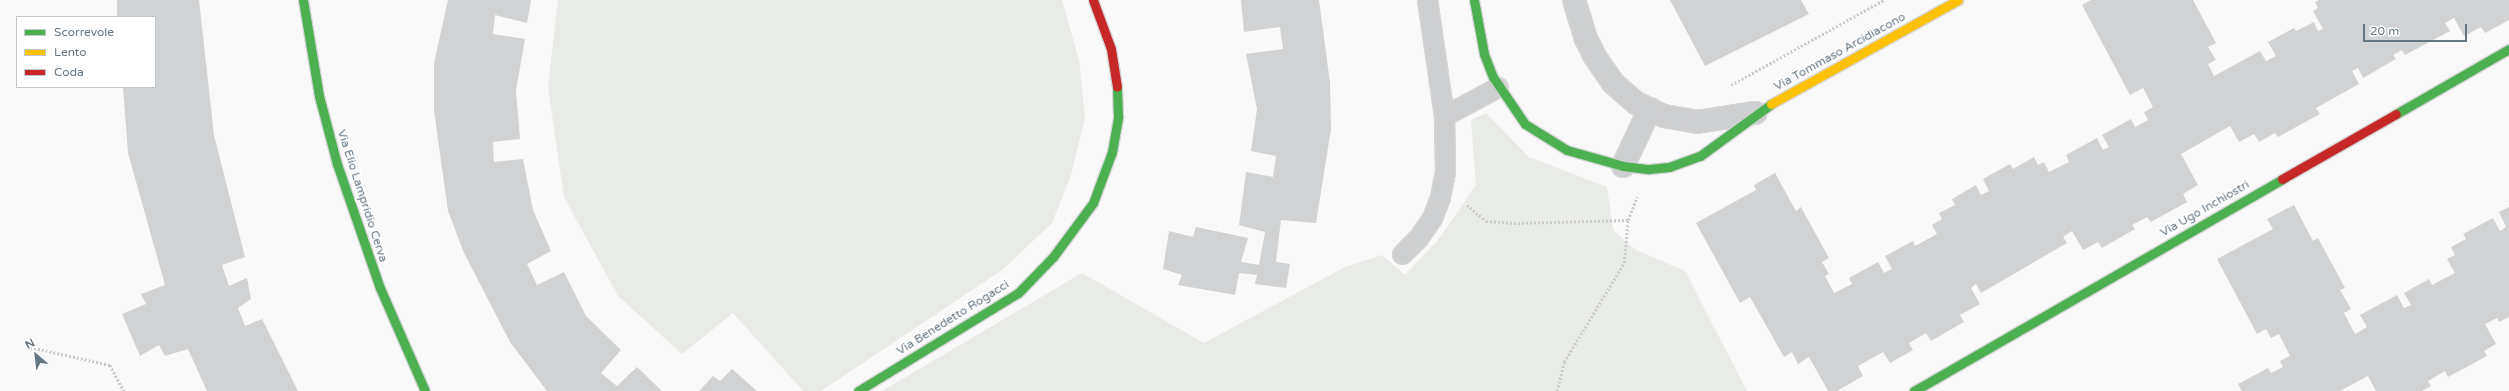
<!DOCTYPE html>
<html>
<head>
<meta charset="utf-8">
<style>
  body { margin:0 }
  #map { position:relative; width:2509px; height:391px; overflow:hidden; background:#f9f9f9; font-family:"Varela Round",sans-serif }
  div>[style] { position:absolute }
  .green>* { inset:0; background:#e8ebe6 }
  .building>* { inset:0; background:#d0d2d3 }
  .path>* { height:2.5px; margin-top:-1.25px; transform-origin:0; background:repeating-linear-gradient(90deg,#cbcccd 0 2px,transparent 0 4px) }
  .roads { filter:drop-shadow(1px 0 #d5d6d7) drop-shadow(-1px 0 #d5d6d7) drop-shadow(0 1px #d5d6d7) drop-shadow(0 -1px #d5d6d7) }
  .lane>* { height:19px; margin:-9.5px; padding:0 9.5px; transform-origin:9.5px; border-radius:9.5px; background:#cecfd0 }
  .street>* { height:22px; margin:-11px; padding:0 11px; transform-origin:11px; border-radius:11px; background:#cecfd0 }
  .fast>* { height:9px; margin:-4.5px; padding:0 4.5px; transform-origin:4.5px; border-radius:4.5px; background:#4caf50 }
  .slow>* { height:9px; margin:-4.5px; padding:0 4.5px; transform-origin:4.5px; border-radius:4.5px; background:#ffc107 }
  .jam>* { height:9px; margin:-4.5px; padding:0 4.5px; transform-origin:4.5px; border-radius:4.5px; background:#c62828 }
  span { translate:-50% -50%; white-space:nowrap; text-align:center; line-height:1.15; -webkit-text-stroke:4px #fff; paint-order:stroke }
  .street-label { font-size:12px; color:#657683 }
  .legend { position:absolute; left:16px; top:16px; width:140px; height:72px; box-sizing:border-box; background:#fff; border:1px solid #c1c8cd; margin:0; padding:5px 7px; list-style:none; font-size:12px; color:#657683 }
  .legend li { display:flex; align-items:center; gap:8px; height:20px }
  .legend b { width:20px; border:1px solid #c1c8cd }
  .north { position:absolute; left:16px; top:335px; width:40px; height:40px; -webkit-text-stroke:3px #fff; paint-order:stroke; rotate:332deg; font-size:11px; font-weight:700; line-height:16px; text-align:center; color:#657683 }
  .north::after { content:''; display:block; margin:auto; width:14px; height:18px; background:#657683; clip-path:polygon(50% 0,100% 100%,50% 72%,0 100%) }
  .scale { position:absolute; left:2363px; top:24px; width:104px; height:18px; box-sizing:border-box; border:2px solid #657683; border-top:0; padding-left:5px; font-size:12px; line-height:14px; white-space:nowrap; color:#657683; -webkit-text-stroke:3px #fff; paint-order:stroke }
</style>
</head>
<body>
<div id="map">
  <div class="green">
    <div style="clip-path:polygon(558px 0,1062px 0,1079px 60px,1085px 117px,1071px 175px,1052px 223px,1002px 270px,821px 391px,803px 391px,733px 313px,682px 354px,618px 296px,564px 197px,548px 87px)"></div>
    <div style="clip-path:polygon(1486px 113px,1529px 157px,1607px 187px,1613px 230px,1634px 249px,1685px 271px,1747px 391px,882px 391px,1082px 273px,1204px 343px,1345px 267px,1382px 255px,1405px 275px,1438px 240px,1476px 185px,1471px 120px)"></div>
  </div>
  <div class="building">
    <div style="clip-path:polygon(117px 0,199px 0,214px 135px,245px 257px,222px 265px,229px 286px,247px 278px,251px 299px,238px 308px,245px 326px,262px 319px,298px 391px,207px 391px,188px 349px,165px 356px,159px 345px,140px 356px,122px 314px,146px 304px,141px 294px,165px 285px,128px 153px,123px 87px,155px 87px,155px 17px,117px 17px)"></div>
    <div style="clip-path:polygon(448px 0,531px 0,527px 23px,495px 15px,493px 34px,525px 39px,516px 90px,520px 139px,493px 142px,494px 162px,523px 159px,533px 210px,551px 251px,527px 264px,537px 285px,564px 272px,586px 316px,621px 350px,601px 373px,617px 386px,637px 367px,662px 391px,547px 391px,510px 342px,464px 253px,448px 211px,434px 111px,434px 63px)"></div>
    <div style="clip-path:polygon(1241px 0,1319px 0,1330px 83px,1331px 129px,1316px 223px,1281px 220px,1276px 262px,1290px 264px,1286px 288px,1255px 284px,1257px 275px,1239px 273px,1235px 295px,1178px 285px,1182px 275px,1163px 269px,1169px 231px,1193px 237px,1196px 227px,1248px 238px,1241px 262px,1259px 265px,1265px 232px,1239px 225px,1246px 172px,1273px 177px,1276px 156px,1251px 151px,1257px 109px,1246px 54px,1283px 49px,1280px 27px,1244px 32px)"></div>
    <div style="clip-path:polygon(1670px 0,1801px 0,1809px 14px,1705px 66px)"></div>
    <div style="clip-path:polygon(2091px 0,2193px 0,2216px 43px,2208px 47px,2216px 60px,2208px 64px,2214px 76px,2260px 51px,2266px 61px,2276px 56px,2268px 42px,2294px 28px,2296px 31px,2314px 22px,2318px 31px,2323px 29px,2313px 11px,2318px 8px,2315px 2px,2319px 0,2509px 0,2509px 20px,2485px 33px,2481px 27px,2464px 36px,2454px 18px,2445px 23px,2450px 31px,2405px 55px,2402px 50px,2393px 55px,2396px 59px,2363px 78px,2358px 68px,2352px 71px,2359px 84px,2316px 108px,2320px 114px,2278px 137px,2275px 133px,2259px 142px,2254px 134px,2239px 142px,2230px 126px,2181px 154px,2198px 185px,2183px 194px,2187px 202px,2151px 222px,2147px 217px,2132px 225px,2135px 229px,2102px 248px,2098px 242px,2083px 250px,2072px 231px,2063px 237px,2067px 243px,1981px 293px,1976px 284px,1971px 288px,1980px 304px,1960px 315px,1964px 322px,1931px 341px,1926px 333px,1909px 343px,1913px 350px,1890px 363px,1883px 352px,1858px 366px,1863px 376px,1837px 391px,1828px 391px,1809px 357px,1798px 364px,1792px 352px,1784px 357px,1750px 297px,1740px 303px,1696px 223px,1756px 190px,1754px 185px,1775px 173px,1796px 211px,1801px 207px,1829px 258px,1822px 262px,1829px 274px,1825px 276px,1834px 293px,1852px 284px,1849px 278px,1878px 262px,1884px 273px,1892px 269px,1885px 256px,1913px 241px,1915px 246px,1937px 234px,1932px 225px,1942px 219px,1939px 213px,1955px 205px,1952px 199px,1976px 185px,1981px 195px,1989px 191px,1983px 179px,2010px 164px,2013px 169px,2034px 157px,2038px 165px,2044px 162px,2049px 172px,2069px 162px,2066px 155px,2097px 138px,2103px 150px,2109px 147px,2102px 135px,2131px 119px,2135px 127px,2148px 120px,2144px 112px,2153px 107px,2143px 88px,2130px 95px,2082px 5px)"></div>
    <div style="clip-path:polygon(2294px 205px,2313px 241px,2318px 238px,2345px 288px,2340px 290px,2351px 309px,2344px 313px,2355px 334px,2367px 327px,2360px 315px,2397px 295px,2404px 308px,2411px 305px,2404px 293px,2429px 279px,2432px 285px,2455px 273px,2447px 259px,2455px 255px,2451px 247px,2466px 239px,2463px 234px,2493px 218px,2500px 231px,2506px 227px,2499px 212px,2509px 207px,2509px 317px,2499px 322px,2497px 318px,2485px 324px,2496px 344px,2484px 351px,2487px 356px,2448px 377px,2445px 371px,2428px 381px,2431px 386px,2422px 391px,2376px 391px,2368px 376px,2340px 391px,2242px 391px,2238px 384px,2268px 368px,2271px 373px,2283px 367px,2280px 361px,2290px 356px,2279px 334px,2271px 338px,2266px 329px,2257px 334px,2217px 259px,2273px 229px,2267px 219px)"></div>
    <div style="clip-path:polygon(732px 369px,757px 391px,699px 391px,713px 376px,720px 381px)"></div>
  </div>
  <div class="path">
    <div style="left:1731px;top:85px;width:175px;rotate:-29.1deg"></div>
    <div style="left:1467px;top:205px;width:25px;rotate:40deg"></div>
    <div style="left:1486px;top:221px;width:32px;rotate:4deg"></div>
    <div style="left:1518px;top:223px;width:110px;rotate:-1.6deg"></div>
    <div style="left:30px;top:347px;width:82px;rotate:12.7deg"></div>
    <div style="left:110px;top:365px;width:30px;rotate:62deg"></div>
    <div style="left:1557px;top:391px;width:30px;rotate:-76deg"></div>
    <div style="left:1564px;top:362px;width:116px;rotate:-58.8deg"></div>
    <div style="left:1624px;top:263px;width:43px;rotate:-84.7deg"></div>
    <div style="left:1628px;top:220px;width:25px;rotate:-69deg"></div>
  </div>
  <div class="roads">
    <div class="lane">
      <div style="left:1444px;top:116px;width:61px;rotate:-28.2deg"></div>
      <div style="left:1402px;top:254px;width:23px;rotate:-45deg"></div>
      <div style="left:1418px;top:238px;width:24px;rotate:-55deg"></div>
      <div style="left:1432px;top:218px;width:22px;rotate:-69deg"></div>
      <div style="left:1440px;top:197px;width:25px;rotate:-79deg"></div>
      <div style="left:1445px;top:172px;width:56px;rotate:-91deg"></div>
      <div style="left:1444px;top:116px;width:117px;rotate:-98.3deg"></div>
    </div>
    <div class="street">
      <div style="left:1574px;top:0;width:41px;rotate:72.9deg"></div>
      <div style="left:1586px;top:39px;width:20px;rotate:63deg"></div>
      <div style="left:1595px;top:57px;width:32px;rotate:55deg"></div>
      <div style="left:1613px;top:83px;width:30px;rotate:41deg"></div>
      <div style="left:1636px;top:103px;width:31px;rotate:25deg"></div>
      <div style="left:1664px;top:116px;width:34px;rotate:10deg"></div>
      <div style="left:1697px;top:122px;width:59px;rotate:-8.8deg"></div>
      <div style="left:1623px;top:166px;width:63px;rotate:-64.7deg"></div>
    </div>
    <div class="fast">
      <div style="left:303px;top:0;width:97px;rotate:80.5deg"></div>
      <div style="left:319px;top:96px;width:70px;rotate:75.2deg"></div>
      <div style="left:337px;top:164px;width:131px;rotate:70.9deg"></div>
      <div style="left:380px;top:288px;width:112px;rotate:66.4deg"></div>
      <div style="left:1474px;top:0;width:55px;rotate:79.5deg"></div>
      <div style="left:1484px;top:54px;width:25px;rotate:69deg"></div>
      <div style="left:1493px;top:77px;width:57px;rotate:55.8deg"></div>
      <div style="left:1525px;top:124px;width:49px;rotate:31.8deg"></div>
      <div style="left:1567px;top:150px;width:58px;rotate:15.9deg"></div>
      <div style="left:1623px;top:166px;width:26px;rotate:7deg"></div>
      <div style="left:1649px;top:169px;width:20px;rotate:-6deg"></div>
      <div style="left:1669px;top:167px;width:33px;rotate:-20deg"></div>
      <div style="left:1700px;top:156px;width:88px;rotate:-36.2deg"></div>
      <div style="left:2396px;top:114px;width:130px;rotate:-29.9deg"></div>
      <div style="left:858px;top:391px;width:188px;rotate:-31.5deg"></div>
      <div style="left:1018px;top:293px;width:50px;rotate:-45.8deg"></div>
      <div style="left:1053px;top:257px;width:67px;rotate:-53.5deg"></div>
      <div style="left:1093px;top:203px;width:54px;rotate:-69.6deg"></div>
      <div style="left:1112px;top:152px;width:36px;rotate:-80deg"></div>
      <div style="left:1118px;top:117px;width:30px;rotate:-92deg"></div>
      <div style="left:1914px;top:391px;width:425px;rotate:-29.9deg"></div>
    </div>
    <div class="slow">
      <div style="left:1771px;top:104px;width:214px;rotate:-29.1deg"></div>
    </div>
    <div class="jam">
      <div style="left:1093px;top:0;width:52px;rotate:69.8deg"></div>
      <div style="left:1111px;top:49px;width:38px;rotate:81deg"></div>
      <div style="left:2282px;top:179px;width:131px;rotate:-29.7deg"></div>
    </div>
  </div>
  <div class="street-label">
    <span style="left:1840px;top:52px;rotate:-29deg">Via Tommaso Arcidiacono</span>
    <span style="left:362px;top:196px;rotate:72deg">Via Elio Lampridio Cerva</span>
    <span style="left:2205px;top:209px;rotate:-30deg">Via Ugo Inchiostri</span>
    <span style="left:953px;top:318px;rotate:-32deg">Via Benedetto Rogacci</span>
  </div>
  <ul class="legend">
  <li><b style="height:5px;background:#4caf50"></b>Scorrevole</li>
  <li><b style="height:5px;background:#ffc107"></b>Lento</li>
  <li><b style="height:5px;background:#c62828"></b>Coda</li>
  </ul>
  <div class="north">N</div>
  <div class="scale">20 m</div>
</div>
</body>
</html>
